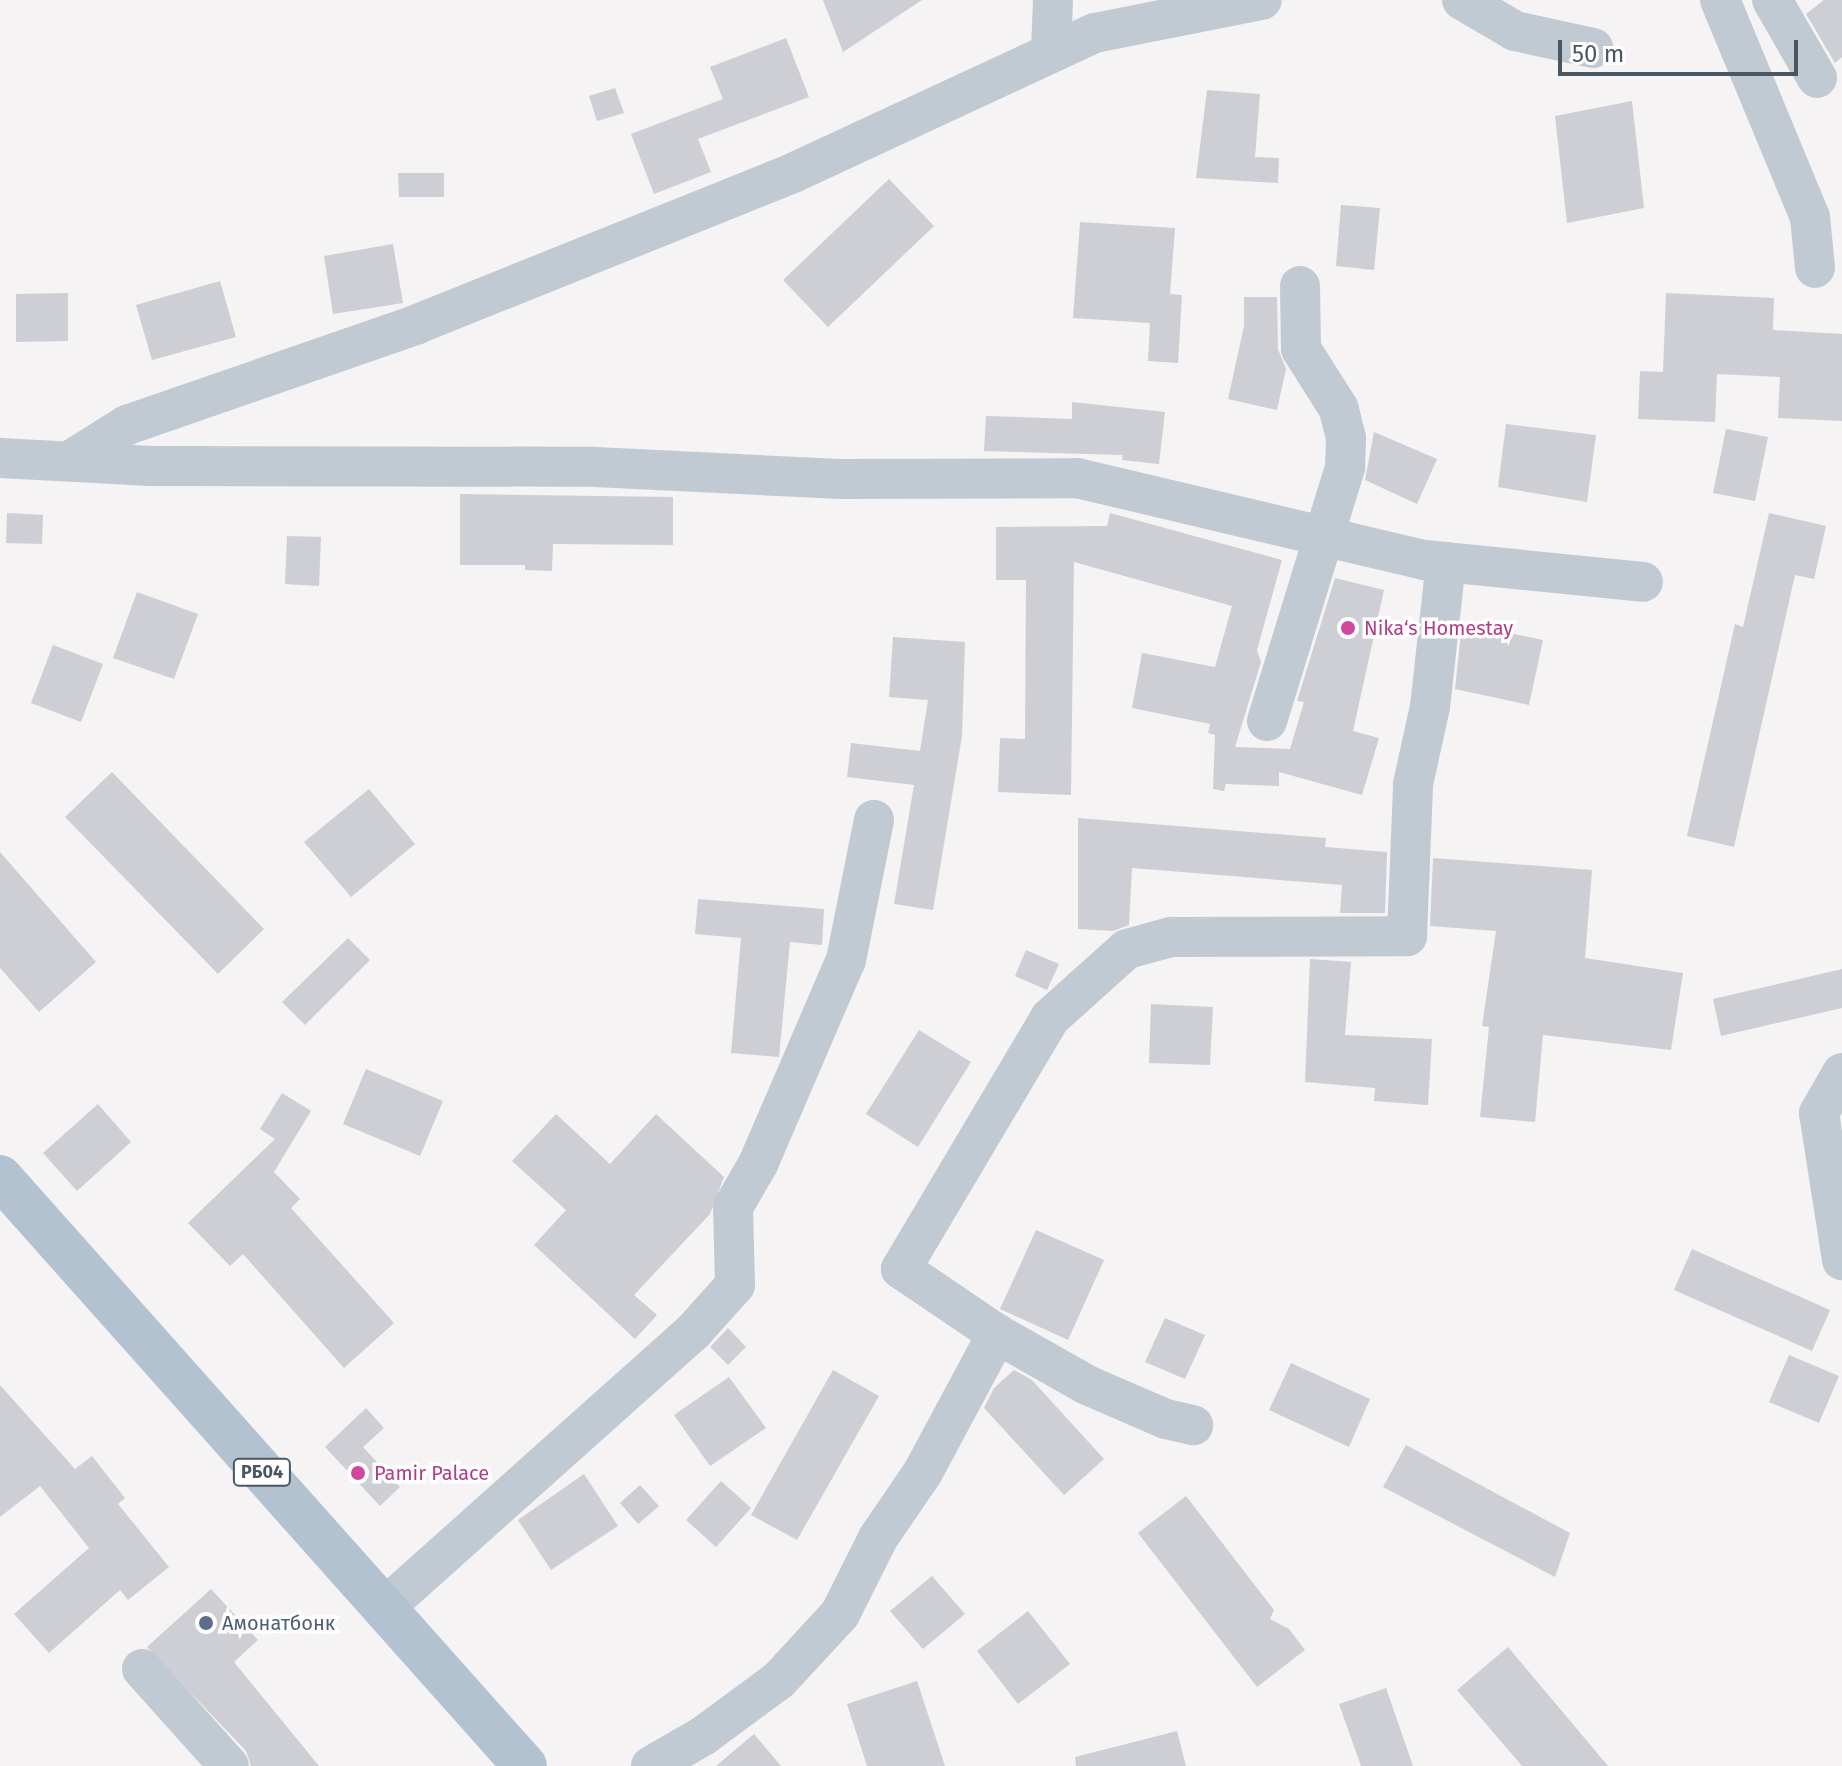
<!DOCTYPE html>
<html>
<head>
<meta charset="utf-8">
<style>
  body { margin:0 }
  #map { position:relative; width:1842px; height:1766px; overflow:hidden; background:#f5f3f3; font-family:"Fira Sans",sans-serif }
  div>[style] { position:absolute }
  .building>* { inset:0; background:#cdcfd5 }
  .minor>* { height:40px; margin:-20px; padding:0 20px; transform-origin:20px; border-radius:20px; background:#c1cad2 }
  .major>* { height:44px; margin:-22px; padding:0 22px; transform-origin:22px; border-radius:22px; background:#b3c2d1 }
  .dots>* { width:22px; height:22px; translate:-50% -50%; box-sizing:border-box; border:4px solid #fff; border-radius:50% }
  span { translate:-50% -50%; white-space:nowrap; text-align:center; line-height:1.15; -webkit-text-stroke:7px #fff; paint-order:stroke }
  .shield-label span { padding:2px 6px; background:#fff; border:2px solid; border-radius:6px; -webkit-text-stroke-width:0 }
  .shield-label { font-size:18px; color:#4a5661; font-weight:700 }
  .hotel-label { font-size:20px; color:#b23c85 }
  .left { translate:0 -50%; text-align:left }
  .service-label { font-size:20px; color:#4e5e75 }
  .scale { position:absolute; left:1558px; top:40px; width:240px; height:36px; box-sizing:border-box; border:4px solid #4a5661; border-top:0; padding-left:10px; font-size:24px; line-height:28px; white-space:nowrap; color:#4a5661; -webkit-text-stroke:6px #fff; paint-order:stroke }
</style>
</head>
<body>
<div id="map">
  <div class="building">
    <div style="clip-path:polygon(823px 0,922px 0,843px 52px)"></div>
    <div style="clip-path:polygon(1824px 0,1842px 0,1842px 57px,1835px 63px,1806px 14px)"></div>
    <div style="clip-path:polygon(786px 38px,809px 97px,698px 139px,711px 172px,654px 194px,631px 134px,723px 99px,710px 67px)"></div>
    <div style="clip-path:polygon(615px 88px,624px 113px,597px 121px,589px 96px)"></div>
    <div style="clip-path:polygon(1207px 90px,1260px 94px,1255px 157px,1279px 158px,1278px 183px,1196px 178px)"></div>
    <div style="clip-path:polygon(1632px 101px,1644px 208px,1567px 223px,1555px 116px)"></div>
    <div style="clip-path:polygon(398px 173px,444px 173px,444px 197px,399px 197px)"></div>
    <div style="clip-path:polygon(889px 179px,934px 226px,828px 327px,783px 280px)"></div>
    <div style="clip-path:polygon(1341px 205px,1380px 208px,1374px 270px,1336px 266px)"></div>
    <div style="clip-path:polygon(1080px 222px,1175px 228px,1170px 294px,1182px 295px,1178px 363px,1148px 361px,1150px 323px,1073px 318px)"></div>
    <div style="clip-path:polygon(393px 244px,403px 303px,333px 314px,324px 256px)"></div>
    <div style="clip-path:polygon(220px 281px,236px 337px,152px 360px,136px 305px)"></div>
    <div style="clip-path:polygon(68px 293px,68px 341px,16px 342px,16px 294px)"></div>
    <div style="clip-path:polygon(1666px 293px,1774px 298px,1773px 330px,1842px 334px,1842px 421px,1778px 418px,1780px 377px,1717px 374px,1715px 422px,1638px 419px,1640px 371px,1663px 372px)"></div>
    <div style="clip-path:polygon(1244px 297px,1277px 297px,1278px 349px,1286px 369px,1277px 410px,1228px 399px,1244px 326px)"></div>
    <div style="clip-path:polygon(1072px 402px,1165px 412px,1159px 464px,1122px 460px,1123px 455px,984px 451px,986px 416px,1072px 419px)"></div>
    <div style="clip-path:polygon(1506px 424px,1596px 435px,1587px 502px,1498px 487px)"></div>
    <div style="clip-path:polygon(1726px 429px,1768px 437px,1755px 501px,1713px 493px)"></div>
    <div style="clip-path:polygon(1374px 432px,1437px 459px,1417px 504px,1365px 480px)"></div>
    <div style="clip-path:polygon(460px 494px,673px 497px,673px 545px,553px 544px,552px 571px,525px 570px,525px 565px,460px 565px)"></div>
    <div style="clip-path:polygon(7px 513px,43px 515px,42px 544px,6px 543px)"></div>
    <div style="clip-path:polygon(1110px 513px,1282px 560px,1257px 650px,1261px 662px,1235px 747px,1290px 749px,1304px 702px,1297px 701px,1335px 578px,1384px 590px,1353px 731px,1379px 738px,1362px 795px,1279px 772px,1279px 786px,1226px 784px,1224px 791px,1213px 789px,1215px 735px,1208px 733px,1210px 724px,1132px 708px,1142px 653px,1215px 667px,1232px 606px,1074px 562px,1071px 795px,998px 792px,1000px 738px,1025px 739px,1026px 580px,996px 580px,996px 527px,1107px 526px)"></div>
    <div style="clip-path:polygon(1769px 513px,1826px 526px,1814px 579px,1795px 575px,1734px 847px,1687px 836px,1735px 624px,1743px 627px)"></div>
    <div style="clip-path:polygon(287px 536px,321px 537px,319px 586px,285px 584px)"></div>
    <div style="clip-path:polygon(137px 592px,198px 614px,174px 679px,113px 658px)"></div>
    <div style="clip-path:polygon(1462px 623px,1543px 640px,1529px 705px,1455px 689px)"></div>
    <div style="clip-path:polygon(893px 637px,965px 642px,962px 736px,933px 910px,894px 904px,914px 785px,847px 777px,851px 743px,920px 751px,928px 700px,889px 697px)"></div>
    <div style="clip-path:polygon(53px 645px,103px 664px,81px 722px,31px 703px)"></div>
    <div style="clip-path:polygon(112px 772px,264px 929px,218px 974px,65px 817px)"></div>
    <div style="clip-path:polygon(369px 789px,415px 844px,351px 897px,304px 842px)"></div>
    <div style="clip-path:polygon(1078px 818px,1326px 838px,1325px 847px,1387px 852px,1385px 913px,1340px 913px,1342px 885px,1132px 868px,1129px 925px,1113px 931px,1078px 929px)"></div>
    <div style="clip-path:polygon(0 852px,96px 962px,39px 1012px,0 968px)"></div>
    <div style="clip-path:polygon(1433px 858px,1592px 870px,1585px 958px,1683px 973px,1671px 1050px,1543px 1035px,1535px 1122px,1480px 1117px,1489px 1027px,1482px 1026px,1496px 931px,1430px 926px)"></div>
    <div style="clip-path:polygon(698px 899px,824px 909px,822px 945px,790px 942px,779px 1057px,731px 1053px,741px 938px,695px 934px)"></div>
    <div style="clip-path:polygon(348px 938px,370px 960px,305px 1025px,282px 1002px)"></div>
    <div style="clip-path:polygon(1026px 950px,1059px 964px,1047px 990px,1015px 976px)"></div>
    <div style="clip-path:polygon(1310px 959px,1351px 962px,1345px 1035px,1432px 1039px,1428px 1105px,1374px 1101px,1375px 1088px,1305px 1082px)"></div>
    <div style="clip-path:polygon(1842px 969px,1842px 1008px,1721px 1036px,1713px 999px)"></div>
    <div style="clip-path:polygon(1151px 1004px,1213px 1007px,1210px 1065px,1149px 1063px)"></div>
    <div style="clip-path:polygon(919px 1030px,971px 1062px,918px 1147px,866px 1114px)"></div>
    <div style="clip-path:polygon(366px 1069px,443px 1101px,420px 1156px,343px 1124px)"></div>
    <div style="clip-path:polygon(282px 1093px,311px 1111px,274px 1172px,300px 1199px,291px 1208px,394px 1323px,344px 1368px,243px 1254px,230px 1266px,188px 1223px,275px 1139px,260px 1129px)"></div>
    <div style="clip-path:polygon(98px 1104px,131px 1142px,77px 1191px,43px 1153px)"></div>
    <div style="clip-path:polygon(556px 1114px,610px 1164px,656px 1114px,724px 1177px,710px 1214px,634px 1295px,657px 1315px,635px 1339px,534px 1245px,566px 1210px,512px 1161px)"></div>
    <div style="clip-path:polygon(1036px 1230px,1104px 1260px,1068px 1340px,1000px 1309px)"></div>
    <div style="clip-path:polygon(1692px 1249px,1830px 1310px,1812px 1351px,1674px 1290px)"></div>
    <div style="clip-path:polygon(1165px 1318px,1205px 1335px,1185px 1379px,1145px 1362px)"></div>
    <div style="clip-path:polygon(728px 1328px,746px 1347px,728px 1365px,710px 1347px)"></div>
    <div style="clip-path:polygon(1789px 1355px,1839px 1376px,1819px 1423px,1769px 1402px)"></div>
    <div style="clip-path:polygon(1291px 1363px,1370px 1399px,1349px 1447px,1269px 1410px)"></div>
    <div style="clip-path:polygon(833px 1370px,879px 1396px,797px 1540px,751px 1515px)"></div>
    <div style="clip-path:polygon(1014px 1370px,1032px 1380px,1104px 1459px,1064px 1495px,984px 1408px,994px 1388px)"></div>
    <div style="clip-path:polygon(729px 1377px,766px 1428px,710px 1466px,674px 1415px)"></div>
    <div style="clip-path:polygon(0 1385px,75px 1469px,92px 1456px,125px 1498px,118px 1504px,169px 1567px,128px 1600px,120px 1590px,49px 1653px,14px 1614px,89px 1548px,40px 1486px,0 1517px)"></div>
    <div style="clip-path:polygon(366px 1408px,384px 1428px,363px 1447px,400px 1487px,380px 1506px,325px 1447px)"></div>
    <div style="clip-path:polygon(1406px 1445px,1570px 1533px,1555px 1577px,1383px 1487px)"></div>
    <div style="clip-path:polygon(584px 1474px,618px 1526px,551px 1570px,518px 1520px)"></div>
    <div style="clip-path:polygon(721px 1481px,751px 1508px,716px 1547px,686px 1520px)"></div>
    <div style="clip-path:polygon(640px 1485px,659px 1506px,638px 1524px,620px 1503px)"></div>
    <div style="clip-path:polygon(1186px 1496px,1274px 1610px,1270px 1619px,1289px 1629px,1305px 1650px,1257px 1687px,1138px 1533px)"></div>
    <div style="clip-path:polygon(932px 1576px,965px 1614px,923px 1649px,890px 1611px)"></div>
    <div style="clip-path:polygon(211px 1589px,258px 1640px,234px 1662px,319px 1766px,251px 1766px,246px 1751px,147px 1647px)"></div>
    <div style="clip-path:polygon(1028px 1611px,1070px 1664px,1018px 1704px,977px 1651px)"></div>
    <div style="clip-path:polygon(1508px 1647px,1608px 1766px,1522px 1766px,1457px 1690px)"></div>
    <div style="clip-path:polygon(917px 1681px,945px 1766px,867px 1766px,847px 1704px)"></div>
    <div style="clip-path:polygon(1386px 1688px,1413px 1766px,1361px 1766px,1339px 1704px)"></div>
    <div style="clip-path:polygon(1177px 1731px,1186px 1766px,1076px 1766px,1075px 1757px)"></div>
    <div style="clip-path:polygon(754px 1734px,781px 1766px,716px 1766px)"></div>
  </div>
  <div class="minor">
    <div style="left:1462px;top:0;width:61px;rotate:30.3deg"></div>
    <div style="left:1515px;top:31px;width:80px;rotate:12.3deg"></div>
    <div style="left:1720px;top:0;width:235px;rotate:67.5deg"></div>
    <div style="left:1810px;top:217px;width:51px;rotate:84.4deg"></div>
    <div style="left:1772px;top:0;width:90px;rotate:60deg"></div>
    <div style="left:1051px;top:52px;width:52px;rotate:-87.8deg"></div>
    <div style="left:0;top:458px;width:151px;rotate:3deg"></div>
    <div style="left:151px;top:466px;width:444px;rotate:0.1deg"></div>
    <div style="left:595px;top:467px;width:245px;rotate:2.8deg"></div>
    <div style="left:840px;top:479px;width:237px;rotate:-0.2deg"></div>
    <div style="left:1077px;top:478px;width:357px;rotate:13.3deg"></div>
    <div style="left:1424px;top:560px;width:220px;rotate:5.7deg"></div>
    <div style="left:71px;top:460px;width:66px;rotate:-32deg"></div>
    <div style="left:127px;top:425px;width:305px;rotate:-19.1deg"></div>
    <div style="left:415px;top:325px;width:410px;rotate:-21.9deg"></div>
    <div style="left:795px;top:172px;width:331px;rotate:-24.9deg"></div>
    <div style="left:1095px;top:33px;width:170px;rotate:-11.2deg"></div>
    <div style="left:1267px;top:721px;width:266px;rotate:-72.9deg"></div>
    <div style="left:1345px;top:467px;width:29px;rotate:-88deg"></div>
    <div style="left:1346px;top:438px;width:30px;rotate:-104deg"></div>
    <div style="left:1339px;top:409px;width:71px;rotate:-122.3deg"></div>
    <div style="left:1301px;top:349px;width:63px;rotate:-90.9deg"></div>
    <div style="left:1842px;top:1073px;width:46px;rotate:119.9deg"></div>
    <div style="left:1819px;top:1113px;width:149px;rotate:81.1deg"></div>
    <div style="left:997px;top:1334px;width:116px;rotate:-145.9deg"></div>
    <div style="left:901px;top:1269px;width:292px;rotate:-59.3deg"></div>
    <div style="left:1050px;top:1018px;width:103px;rotate:-41.9deg"></div>
    <div style="left:1127px;top:949px;width:46px;rotate:-15.3deg"></div>
    <div style="left:1171px;top:937px;width:236px;rotate:-0.2deg"></div>
    <div style="left:1407px;top:936px;width:152px;rotate:-87.7deg"></div>
    <div style="left:1413px;top:784px;width:79px;rotate:-77.6deg"></div>
    <div style="left:1430px;top:707px;width:146px;rotate:-83.7deg"></div>
    <div style="left:384px;top:1608px;width:414px;rotate:-41.8deg"></div>
    <div style="left:693px;top:1332px;width:63px;rotate:-48.2deg"></div>
    <div style="left:735px;top:1285px;width:78px;rotate:-91.5deg"></div>
    <div style="left:733px;top:1207px;width:50px;rotate:-59.8deg"></div>
    <div style="left:758px;top:1164px;width:222px;rotate:-66.7deg"></div>
    <div style="left:846px;top:960px;width:143px;rotate:-78.7deg"></div>
    <div style="left:142px;top:1669px;width:130px;rotate:48.1deg"></div>
    <div style="left:651px;top:1766px;width:60px;rotate:-30deg"></div>
    <div style="left:703px;top:1736px;width:94px;rotate:-36.4deg"></div>
    <div style="left:779px;top:1680px;width:90px;rotate:-47.3deg"></div>
    <div style="left:840px;top:1614px;width:85px;rotate:-63.4deg"></div>
    <div style="left:878px;top:1538px;width:80px;rotate:-55.7deg"></div>
    <div style="left:923px;top:1472px;width:157px;rotate:-61.8deg"></div>
    <div style="left:997px;top:1334px;width:103px;rotate:29.5deg"></div>
    <div style="left:1087px;top:1385px;width:86px;rotate:23.3deg"></div>
    <div style="left:1166px;top:1419px;width:28px;rotate:13deg"></div>
  </div>
  <div class="major">
    <div style="left:0;top:1177px;width:789px;rotate:48.29deg"></div>
  </div>
  <div class="dots">
    <div style="left:1348px;top:628px;background:#d1479c"></div>
    <div style="left:358px;top:1473px;background:#d1479c"></div>
    <div style="left:206px;top:1623px;background:#5c6f8a"></div>
  </div>
  <div class="shield-label">
    <span style="left:262px;top:1472px">РБ04</span>
  </div>
  <div class="hotel-label">
    <span class="left" style="left:1364px;top:628px">Nika‘s Homestay</span>
    <span class="left" style="left:374px;top:1473px">Pamir Palace</span>
  </div>
  <div class="service-label">
    <span class="left" style="left:222px;top:1623px">Амонатбонк</span>
  </div>
  <div class="scale">50 m</div>
</div>
</body>
</html>
